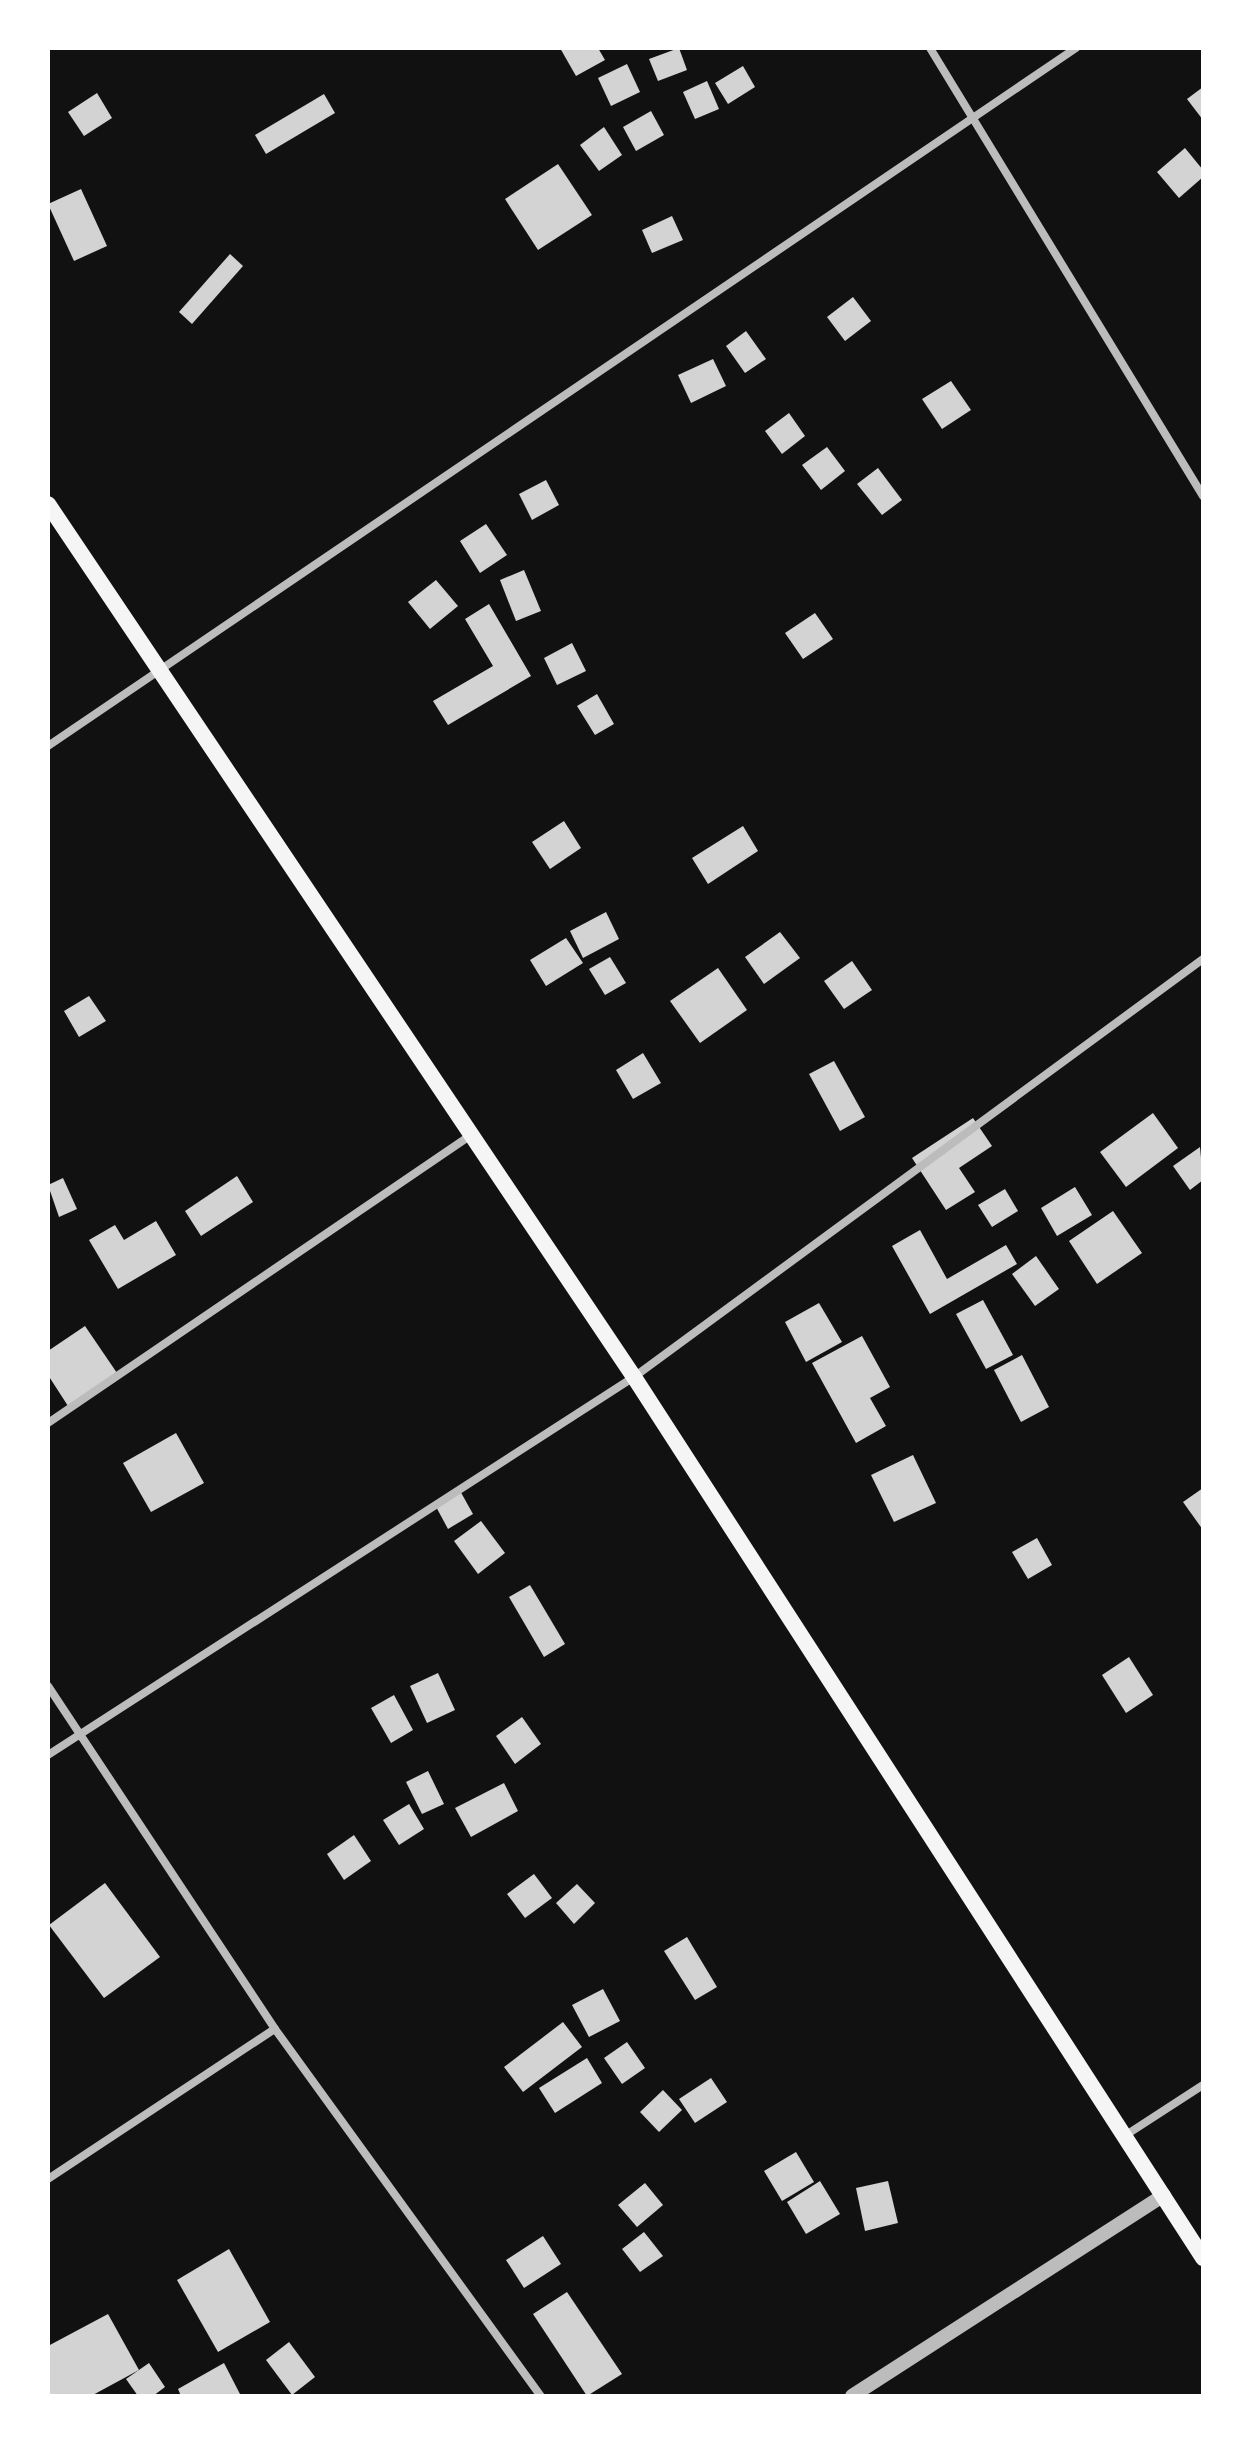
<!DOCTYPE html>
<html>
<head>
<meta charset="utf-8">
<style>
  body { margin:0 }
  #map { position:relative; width:1251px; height:2444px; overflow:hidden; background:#111; font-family:Arial,sans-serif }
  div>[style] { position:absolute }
  .building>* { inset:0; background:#d3d3d3 }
  .minor>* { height:8px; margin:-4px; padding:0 4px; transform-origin:4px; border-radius:4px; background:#bcbcbc }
  .tertiary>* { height:14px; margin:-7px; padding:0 7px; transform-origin:7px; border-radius:7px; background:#bcbcbc }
  .secondary>* { height:16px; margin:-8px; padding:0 8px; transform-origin:8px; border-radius:8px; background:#f5f5f5 }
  span { translate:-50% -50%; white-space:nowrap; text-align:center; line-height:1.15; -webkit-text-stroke:6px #fff; paint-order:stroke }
  .frame { position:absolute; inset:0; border:50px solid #fff; pointer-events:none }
</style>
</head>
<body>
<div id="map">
  <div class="building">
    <div style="clip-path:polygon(560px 48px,598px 48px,605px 60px,576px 76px)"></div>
    <div style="clip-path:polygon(679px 48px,687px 70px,658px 81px,649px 59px)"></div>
    <div style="clip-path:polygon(627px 64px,640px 92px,611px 106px,598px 78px)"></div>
    <div style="clip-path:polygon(743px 66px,755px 87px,728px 104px,715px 83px)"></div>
    <div style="clip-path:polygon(707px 81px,719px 109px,695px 119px,683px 92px)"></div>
    <div style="clip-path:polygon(1203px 87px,1203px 120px,1187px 99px)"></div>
    <div style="clip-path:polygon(97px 93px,112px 118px,84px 136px,68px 112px)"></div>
    <div style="clip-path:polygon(324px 94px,335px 113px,266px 154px,255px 135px)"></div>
    <div style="clip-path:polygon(651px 111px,664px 135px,636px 151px,623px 127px)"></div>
    <div style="clip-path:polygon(604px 127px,622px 155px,599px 171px,580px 145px)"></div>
    <div style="clip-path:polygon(1185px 148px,1203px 170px,1203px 177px,1179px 198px,1157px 172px)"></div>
    <div style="clip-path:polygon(558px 164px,592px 215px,538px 250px,505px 199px)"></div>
    <div style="clip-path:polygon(81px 189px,107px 246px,74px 261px,48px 204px)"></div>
    <div style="clip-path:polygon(672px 216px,683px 240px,652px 253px,642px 230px)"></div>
    <div style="clip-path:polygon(230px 254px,243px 266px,192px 324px,179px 312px)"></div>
    <div style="clip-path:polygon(853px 297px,871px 321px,845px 341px,827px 317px)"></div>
    <div style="clip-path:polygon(746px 331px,766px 359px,745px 373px,726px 346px)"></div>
    <div style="clip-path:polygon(713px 359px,726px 386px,691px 403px,678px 375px)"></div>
    <div style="clip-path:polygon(951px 381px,971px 410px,942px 429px,922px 399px)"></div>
    <div style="clip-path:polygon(789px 413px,805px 436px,782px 454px,765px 431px)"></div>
    <div style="clip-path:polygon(827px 447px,845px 471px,821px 490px,802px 465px)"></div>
    <div style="clip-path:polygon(878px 468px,902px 500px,882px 515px,857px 484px)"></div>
    <div style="clip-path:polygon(546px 480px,559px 505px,532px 520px,519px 494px)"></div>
    <div style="clip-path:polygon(486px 524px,507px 555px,480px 573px,460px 541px)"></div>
    <div style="clip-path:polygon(524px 570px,541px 611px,516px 621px,500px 580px)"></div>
    <div style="clip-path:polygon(436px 580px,458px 606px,430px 629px,408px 602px)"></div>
    <div style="clip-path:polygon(489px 604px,531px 676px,448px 725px,433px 701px,493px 666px,465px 619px)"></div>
    <div style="clip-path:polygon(815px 613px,833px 639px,803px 659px,785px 633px)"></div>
    <div style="clip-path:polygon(572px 643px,586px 671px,557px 685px,544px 658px)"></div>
    <div style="clip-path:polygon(597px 694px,614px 724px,595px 735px,577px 706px)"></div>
    <div style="clip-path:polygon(564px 821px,581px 848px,550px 869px,532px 842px)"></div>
    <div style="clip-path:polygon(743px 826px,758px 851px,708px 884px,692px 858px)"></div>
    <div style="clip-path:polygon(606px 912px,619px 939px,583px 958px,570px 931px)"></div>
    <div style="clip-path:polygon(780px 932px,800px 958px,764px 984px,745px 957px)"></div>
    <div style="clip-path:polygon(566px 938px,583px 963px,546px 986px,530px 960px)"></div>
    <div style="clip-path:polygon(610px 957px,626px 983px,605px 995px,589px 969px)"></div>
    <div style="clip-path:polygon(852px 961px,872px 990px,844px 1009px,824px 981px)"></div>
    <div style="clip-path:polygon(718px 968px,747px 1010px,700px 1043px,670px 1001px)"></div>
    <div style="clip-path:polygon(89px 996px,106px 1021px,79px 1037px,64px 1011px)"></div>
    <div style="clip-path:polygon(643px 1053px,661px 1083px,633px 1099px,616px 1070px)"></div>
    <div style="clip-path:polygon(834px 1061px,865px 1117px,840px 1131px,809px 1074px)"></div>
    <div style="clip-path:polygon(1153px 1113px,1178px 1148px,1126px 1187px,1100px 1152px)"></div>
    <div style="clip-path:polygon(973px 1118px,992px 1146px,959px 1168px,975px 1192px,946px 1210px,912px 1158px)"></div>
    <div style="clip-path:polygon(1200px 1147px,1203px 1180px,1190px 1190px,1173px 1166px)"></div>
    <div style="clip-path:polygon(237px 1176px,253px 1202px,201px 1236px,185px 1211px)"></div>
    <div style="clip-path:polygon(63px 1178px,77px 1209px,59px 1217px,48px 1185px)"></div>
    <div style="clip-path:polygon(1075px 1187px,1092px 1215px,1057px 1236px,1041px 1208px)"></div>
    <div style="clip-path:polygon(1005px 1189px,1018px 1211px,992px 1227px,978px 1205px)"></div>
    <div style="clip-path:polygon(1113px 1211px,1142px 1253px,1097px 1284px,1069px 1241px)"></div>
    <div style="clip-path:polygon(156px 1221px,176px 1255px,118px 1289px,89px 1240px,115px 1225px,124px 1240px)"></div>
    <div style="clip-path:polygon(920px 1230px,947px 1279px,1006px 1245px,1017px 1264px,930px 1314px,892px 1246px)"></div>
    <div style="clip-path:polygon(1036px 1256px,1059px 1289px,1035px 1306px,1012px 1274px)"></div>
    <div style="clip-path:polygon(983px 1300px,1013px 1355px,986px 1369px,956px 1314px)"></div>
    <div style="clip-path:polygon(819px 1303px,842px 1342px,806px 1362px,785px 1322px)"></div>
    <div style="clip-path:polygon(85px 1326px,117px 1373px,68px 1406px,48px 1375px,48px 1351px)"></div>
    <div style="clip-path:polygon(862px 1336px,890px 1387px,870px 1398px,886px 1426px,856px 1443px,812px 1363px)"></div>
    <div style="clip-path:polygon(1022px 1355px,1049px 1407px,1021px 1422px,994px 1370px)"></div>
    <div style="clip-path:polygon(176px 1433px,204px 1483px,151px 1512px,123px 1463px)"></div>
    <div style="clip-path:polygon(913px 1455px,936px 1503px,894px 1522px,871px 1475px)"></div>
    <div style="clip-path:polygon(1203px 1488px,1203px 1530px,1183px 1502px)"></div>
    <div style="clip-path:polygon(459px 1489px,473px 1514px,448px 1529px,434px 1503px)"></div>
    <div style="clip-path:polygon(481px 1521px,505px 1553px,478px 1574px,454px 1541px)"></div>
    <div style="clip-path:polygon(1037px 1538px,1052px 1565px,1028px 1579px,1012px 1552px)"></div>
    <div style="clip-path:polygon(530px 1585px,565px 1644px,544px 1657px,509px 1597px)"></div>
    <div style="clip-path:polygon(1129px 1657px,1153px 1695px,1126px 1713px,1102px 1675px)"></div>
    <div style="clip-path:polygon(438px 1673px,455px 1710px,427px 1723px,410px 1686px)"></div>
    <div style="clip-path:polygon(394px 1695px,413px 1730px,391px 1743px,371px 1708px)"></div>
    <div style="clip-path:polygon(522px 1717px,541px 1744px,515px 1764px,496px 1736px)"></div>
    <div style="clip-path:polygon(428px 1771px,444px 1804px,422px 1814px,406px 1782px)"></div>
    <div style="clip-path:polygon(504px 1783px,518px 1811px,471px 1837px,455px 1808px)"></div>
    <div style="clip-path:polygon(409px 1804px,424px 1829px,399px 1845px,383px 1820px)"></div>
    <div style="clip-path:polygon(354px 1835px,371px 1861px,344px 1880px,327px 1854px)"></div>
    <div style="clip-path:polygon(534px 1874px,552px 1898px,525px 1918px,507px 1894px)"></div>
    <div style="clip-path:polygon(105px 1883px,160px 1957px,104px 1998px,49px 1925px)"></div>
    <div style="clip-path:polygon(577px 1884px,595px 1903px,574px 1924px,556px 1903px)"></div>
    <div style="clip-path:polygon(687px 1937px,717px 1987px,695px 2000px,664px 1951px)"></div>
    <div style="clip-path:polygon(603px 1989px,620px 2021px,589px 2037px,572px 2005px)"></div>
    <div style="clip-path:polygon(563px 2022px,582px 2047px,523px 2092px,504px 2067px)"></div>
    <div style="clip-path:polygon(627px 2042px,645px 2068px,622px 2084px,604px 2058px)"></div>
    <div style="clip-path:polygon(587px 2058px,602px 2083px,555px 2113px,539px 2088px)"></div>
    <div style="clip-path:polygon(711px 2078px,727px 2102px,695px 2123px,679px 2099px)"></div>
    <div style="clip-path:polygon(663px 2090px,682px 2110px,659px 2132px,640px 2112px)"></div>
    <div style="clip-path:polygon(796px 2152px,814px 2182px,782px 2201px,764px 2171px)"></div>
    <div style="clip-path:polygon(820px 2181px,840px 2214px,806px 2234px,787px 2202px)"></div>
    <div style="clip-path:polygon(888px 2181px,898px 2223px,865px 2231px,856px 2188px)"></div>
    <div style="clip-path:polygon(645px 2183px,663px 2205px,637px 2227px,618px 2205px)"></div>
    <div style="clip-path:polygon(644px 2232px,663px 2256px,640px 2272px,622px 2249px)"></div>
    <div style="clip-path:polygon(543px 2236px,561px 2264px,524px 2288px,506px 2260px)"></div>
    <div style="clip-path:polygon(229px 2249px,270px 2322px,218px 2352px,177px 2280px)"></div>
    <div style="clip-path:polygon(567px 2292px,622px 2374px,587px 2396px,533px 2314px)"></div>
    <div style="clip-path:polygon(108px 2314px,139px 2370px,91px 2396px,48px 2396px,48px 2346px)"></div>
    <div style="clip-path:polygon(289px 2342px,315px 2377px,292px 2395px,266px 2360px)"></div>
    <div style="clip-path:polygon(149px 2363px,165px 2387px,153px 2396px,138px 2396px,126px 2379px)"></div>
    <div style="clip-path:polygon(224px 2363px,241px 2396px,181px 2396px,178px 2389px)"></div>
  </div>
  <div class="minor">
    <div style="left:930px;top:48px;width:525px;rotate:58.64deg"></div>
    <div style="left:48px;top:746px;width:1243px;rotate:-34.18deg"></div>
    <div style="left:48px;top:1423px;width:512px;rotate:-34.25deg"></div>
    <div style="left:48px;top:1686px;width:411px;rotate:56.5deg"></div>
    <div style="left:275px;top:2029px;width:453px;rotate:54.1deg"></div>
    <div style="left:48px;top:1755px;width:697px;rotate:-32.82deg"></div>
    <div style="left:634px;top:1377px;width:706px;rotate:-36.3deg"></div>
    <div style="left:1126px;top:2135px;width:92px;rotate:-33deg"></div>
    <div style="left:48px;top:2179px;width:272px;rotate:-33.5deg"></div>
  </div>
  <div class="tertiary">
    <div style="left:852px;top:2396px;width:371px;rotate:-32.8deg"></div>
  </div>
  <div class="secondary">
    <div style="left:48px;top:504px;width:1051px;rotate:56.13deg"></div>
    <div style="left:634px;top:1377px;width:1049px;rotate:57.14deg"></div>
  </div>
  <div class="frame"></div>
</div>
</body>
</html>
